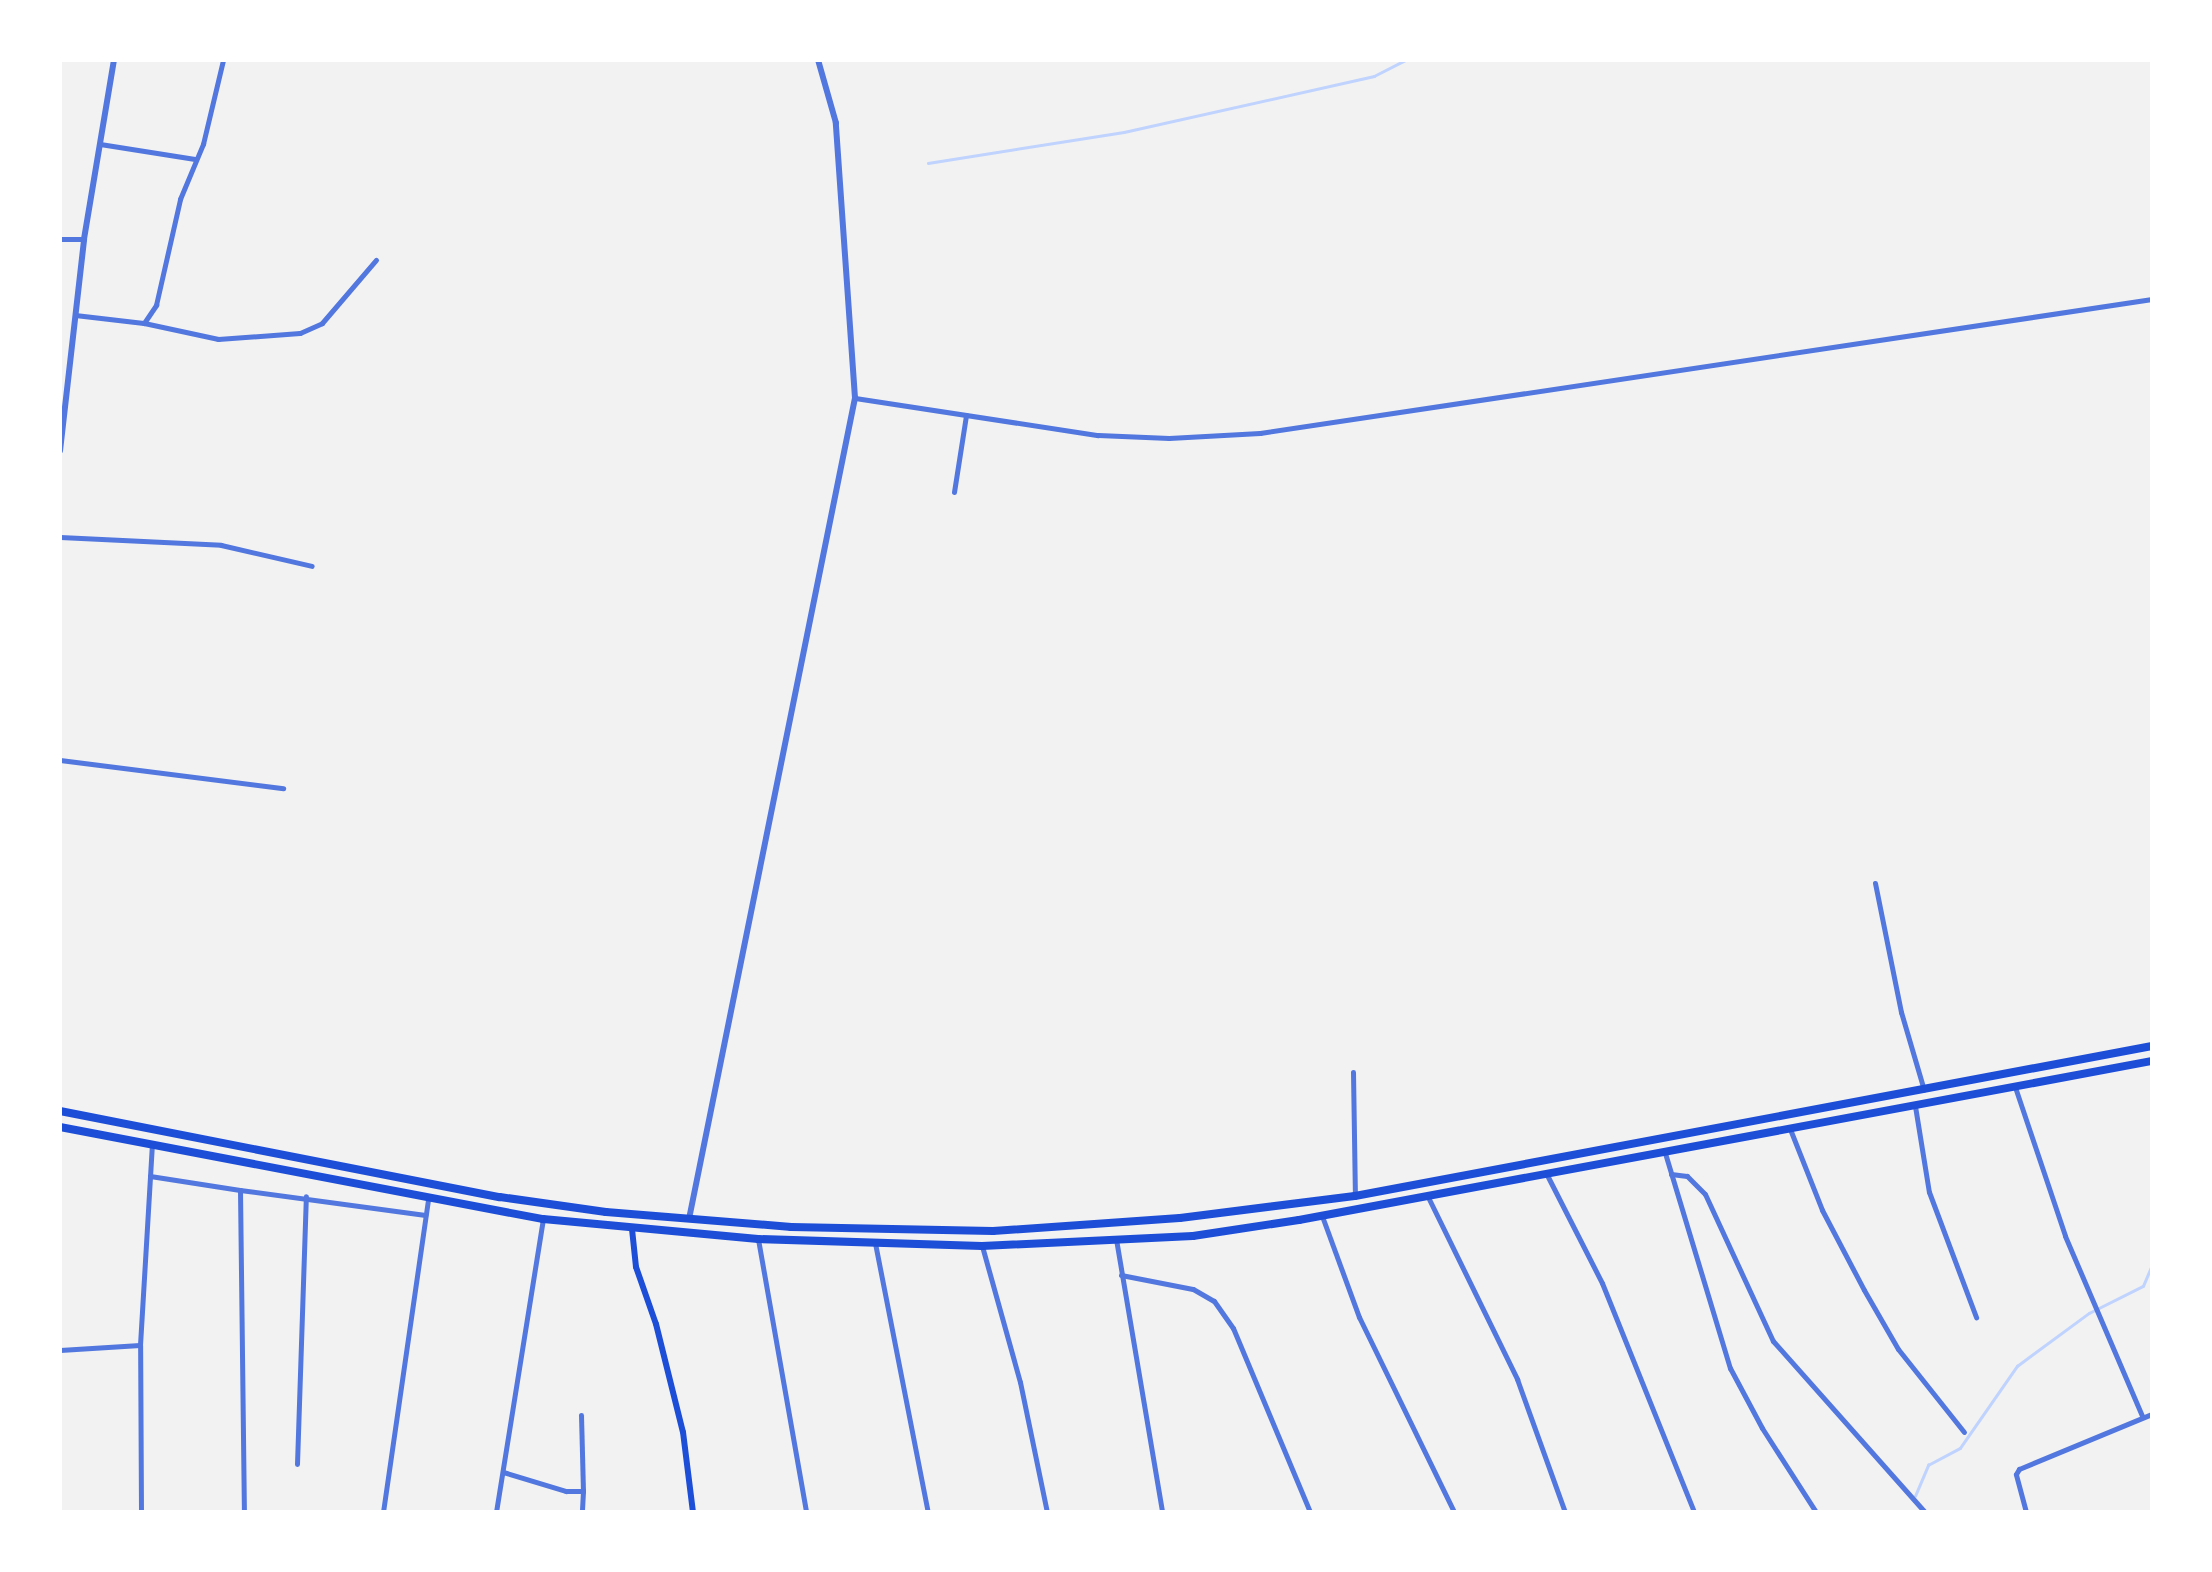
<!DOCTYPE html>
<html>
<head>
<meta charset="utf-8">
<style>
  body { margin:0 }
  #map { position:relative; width:2212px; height:1572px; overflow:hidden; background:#f2f2f2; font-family:Barlow,sans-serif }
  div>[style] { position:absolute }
  .stream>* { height:2.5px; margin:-1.25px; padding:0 1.25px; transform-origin:1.25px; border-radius:1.25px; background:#bfd3fe }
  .minor>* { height:5px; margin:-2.5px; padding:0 2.5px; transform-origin:2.5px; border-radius:2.5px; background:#5277de }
  .tertiary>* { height:6px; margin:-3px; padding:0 3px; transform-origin:3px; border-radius:3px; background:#5277de }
  .secondary>* { height:6px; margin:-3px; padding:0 3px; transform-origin:3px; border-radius:3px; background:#1d4ed8 }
  .trunk>* { height:8px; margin:-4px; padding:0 4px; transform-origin:4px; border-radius:4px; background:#1d4ed8 }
  span { translate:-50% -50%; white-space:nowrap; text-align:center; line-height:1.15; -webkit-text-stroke:8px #fff; paint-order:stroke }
  .frame { position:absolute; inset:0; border:62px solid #fff; pointer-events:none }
</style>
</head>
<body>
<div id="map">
  <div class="stream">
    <div style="left:928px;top:163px;width:198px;rotate:-9deg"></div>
    <div style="left:1124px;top:132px;width:256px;rotate:-12.6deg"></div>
    <div style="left:1374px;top:76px;width:35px;rotate:-27deg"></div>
    <div style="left:1915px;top:1496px;width:34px;rotate:-67deg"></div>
    <div style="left:1928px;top:1465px;width:36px;rotate:-28deg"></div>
    <div style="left:1960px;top:1448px;width:100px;rotate:-55.2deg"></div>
    <div style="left:2017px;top:1366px;width:89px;rotate:-36.4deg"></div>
    <div style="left:2089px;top:1313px;width:60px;rotate:-26.6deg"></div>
    <div style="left:2143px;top:1286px;width:23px;rotate:-67deg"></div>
  </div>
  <div class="minor">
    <div style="left:100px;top:144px;width:96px;rotate:9deg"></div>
    <div style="left:60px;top:239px;width:24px"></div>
    <div style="left:75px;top:315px;width:69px;rotate:6.6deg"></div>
    <div style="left:144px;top:323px;width:76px;rotate:12.2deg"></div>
    <div style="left:218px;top:339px;width:82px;rotate:-4.2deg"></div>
    <div style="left:300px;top:333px;width:24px;rotate:-24deg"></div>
    <div style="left:322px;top:323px;width:83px;rotate:-49.4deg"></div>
    <div style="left:144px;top:323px;width:22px;rotate:-56deg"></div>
    <div style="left:156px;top:305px;width:109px;rotate:-77.2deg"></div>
    <div style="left:180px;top:199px;width:60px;rotate:-67.3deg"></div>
    <div style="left:203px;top:144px;width:86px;rotate:-76.6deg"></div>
    <div style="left:855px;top:398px;width:246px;rotate:8.7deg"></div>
    <div style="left:1098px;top:435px;width:71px;rotate:2.4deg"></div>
    <div style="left:1169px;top:438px;width:91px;rotate:-3.1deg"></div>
    <div style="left:1260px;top:433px;width:902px;rotate:-8.54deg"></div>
    <div style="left:954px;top:492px;width:78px;rotate:-81.1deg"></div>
    <div style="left:60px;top:537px;width:161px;rotate:2.8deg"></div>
    <div style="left:221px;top:545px;width:93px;rotate:13deg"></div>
    <div style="left:60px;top:760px;width:225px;rotate:7.2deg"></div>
    <div style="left:1875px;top:883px;width:132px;rotate:78.6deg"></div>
    <div style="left:1901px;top:1012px;width:81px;rotate:73.6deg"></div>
    <div style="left:1353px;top:1072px;width:124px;rotate:89.1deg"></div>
    <div style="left:2015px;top:1087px;width:157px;rotate:71.4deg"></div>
    <div style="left:2065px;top:1236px;width:196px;rotate:66.8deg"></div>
    <div style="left:1915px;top:1106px;width:87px;rotate:80.8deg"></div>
    <div style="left:1929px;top:1192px;width:134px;rotate:69.4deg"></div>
    <div style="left:1790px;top:1129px;width:87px;rotate:68.4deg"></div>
    <div style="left:1822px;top:1210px;width:90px;rotate:62.3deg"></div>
    <div style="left:1864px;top:1290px;width:68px;rotate:60deg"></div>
    <div style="left:1898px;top:1349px;width:106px;rotate:51.5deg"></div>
    <div style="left:1665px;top:1153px;width:225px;rotate:73.2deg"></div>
    <div style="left:1730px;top:1368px;width:68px;rotate:61.9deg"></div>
    <div style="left:1762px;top:1428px;width:100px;rotate:57.3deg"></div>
    <div style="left:1671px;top:1174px;width:16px;rotate:7deg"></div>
    <div style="left:1687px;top:1176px;width:25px;rotate:45deg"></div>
    <div style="left:1705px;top:1194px;width:162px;rotate:65.2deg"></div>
    <div style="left:1773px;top:1341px;width:229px;rotate:48.4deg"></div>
    <div style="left:1547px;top:1175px;width:121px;rotate:63deg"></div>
    <div style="left:1602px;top:1283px;width:247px;rotate:68.1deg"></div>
    <div style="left:150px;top:1176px;width:91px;rotate:8.8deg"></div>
    <div style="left:240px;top:1190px;width:322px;rotate:89.3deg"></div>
    <div style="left:240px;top:1190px;width:187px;rotate:7.7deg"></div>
    <div style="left:1428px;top:1197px;width:203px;rotate:63.9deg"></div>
    <div style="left:1517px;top:1379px;width:141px;rotate:70.2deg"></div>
    <div style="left:1322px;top:1216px;width:108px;rotate:69.9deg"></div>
    <div style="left:1359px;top:1317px;width:217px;rotate:64deg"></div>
    <div style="left:758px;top:1239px;width:277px;rotate:80deg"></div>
    <div style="left:1116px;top:1239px;width:277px;rotate:80.4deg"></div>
    <div style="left:875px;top:1243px;width:274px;rotate:78.9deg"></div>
    <div style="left:982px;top:1246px;width:141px;rotate:74.4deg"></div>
    <div style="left:1020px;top:1382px;width:133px;rotate:78.3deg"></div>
    <div style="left:1121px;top:1275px;width:73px;rotate:11deg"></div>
    <div style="left:1193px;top:1289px;width:24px;rotate:30deg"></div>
    <div style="left:1214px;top:1301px;width:33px;rotate:55deg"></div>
    <div style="left:1233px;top:1328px;width:199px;rotate:67.3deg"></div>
    <div style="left:60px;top:1350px;width:80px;rotate:-3.6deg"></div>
    <div style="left:581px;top:1415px;width:76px;rotate:88.5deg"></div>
    <div style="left:297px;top:1464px;width:268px;rotate:-88.1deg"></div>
    <div style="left:503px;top:1472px;width:66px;rotate:16.8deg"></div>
    <div style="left:566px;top:1491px;width:17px"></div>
    <div style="left:583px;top:1491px;width:21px;rotate:93deg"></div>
    <div style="left:141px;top:1512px;width:167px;rotate:-90.3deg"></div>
    <div style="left:140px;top:1345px;width:201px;rotate:-86.6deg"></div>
    <div style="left:383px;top:1512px;width:317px;rotate:-81.8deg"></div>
    <div style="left:496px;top:1512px;width:297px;rotate:-80.9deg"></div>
    <div style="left:2026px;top:1512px;width:39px;rotate:-105deg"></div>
    <div style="left:2016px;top:1474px;width:6px;rotate:-59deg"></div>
    <div style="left:2019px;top:1469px;width:144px;rotate:-22.5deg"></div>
  </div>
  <div class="tertiary">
    <div style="left:60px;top:451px;width:213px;rotate:-83.5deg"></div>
    <div style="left:84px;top:239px;width:181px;rotate:-80.5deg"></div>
    <div style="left:689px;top:1219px;width:838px;rotate:-78.57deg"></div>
    <div style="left:855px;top:398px;width:276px;rotate:-94deg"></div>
    <div style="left:836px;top:123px;width:66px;rotate:-105.9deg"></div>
  </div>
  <div class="secondary">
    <div style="left:632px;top:1229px;width:38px;rotate:84deg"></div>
    <div style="left:636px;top:1267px;width:60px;rotate:70.7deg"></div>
    <div style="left:656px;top:1324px;width:111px;rotate:76deg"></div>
    <div style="left:683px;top:1432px;width:81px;rotate:82.9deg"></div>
  </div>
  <div class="trunk">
    <div style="left:60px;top:1111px;width:448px;rotate:11.1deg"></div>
    <div style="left:500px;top:1197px;width:107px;rotate:8.1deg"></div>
    <div style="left:606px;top:1212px;width:186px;rotate:4.6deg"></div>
    <div style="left:791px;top:1227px;width:202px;rotate:1.1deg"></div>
    <div style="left:993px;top:1231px;width:187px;rotate:-4deg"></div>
    <div style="left:1180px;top:1218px;width:176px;rotate:-7.2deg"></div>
    <div style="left:1355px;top:1196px;width:811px;rotate:-10.66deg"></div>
    <div style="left:60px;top:1127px;width:492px;rotate:10.8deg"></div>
    <div style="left:543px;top:1219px;width:216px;rotate:5.3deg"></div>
    <div style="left:758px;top:1239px;width:224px;rotate:1.8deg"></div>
    <div style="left:982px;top:1246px;width:211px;rotate:-2.7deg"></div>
    <div style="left:1193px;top:1236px;width:107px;rotate:-8.6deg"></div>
    <div style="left:1299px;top:1220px;width:868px;rotate:-10.56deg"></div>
  </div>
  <div class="frame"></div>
</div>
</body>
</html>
